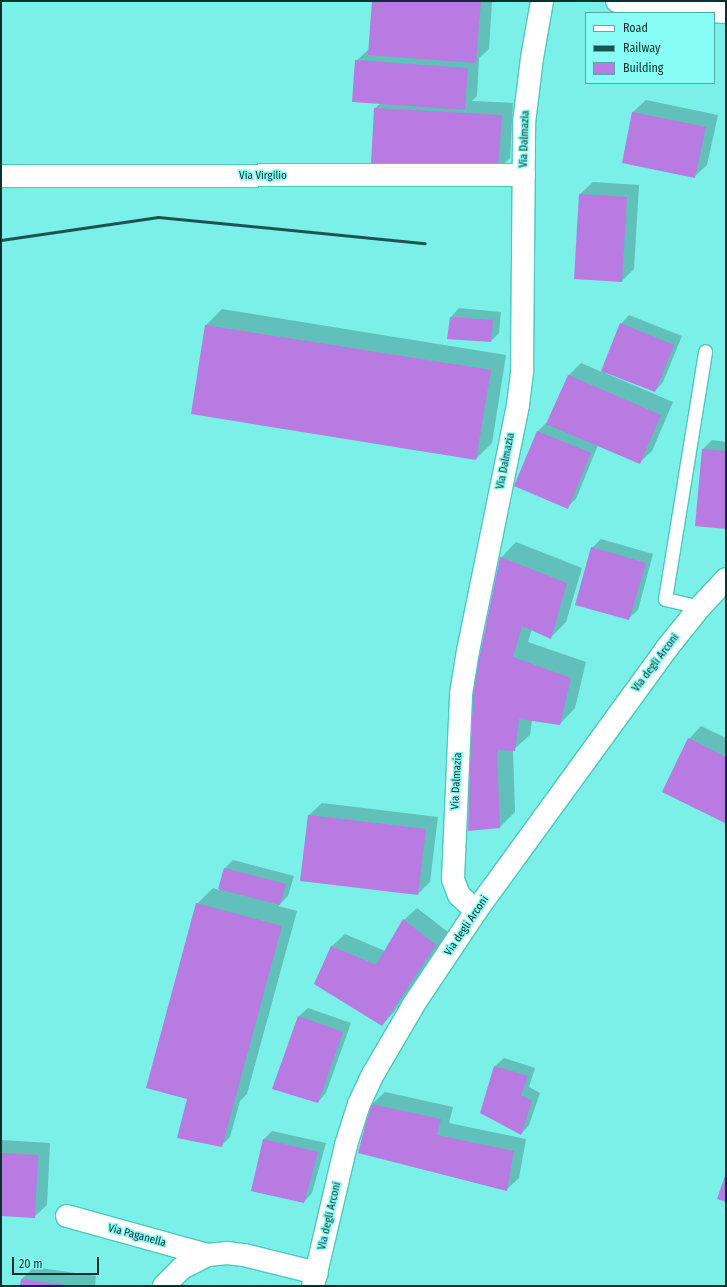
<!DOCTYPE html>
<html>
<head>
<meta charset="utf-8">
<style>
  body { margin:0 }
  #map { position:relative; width:727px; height:1287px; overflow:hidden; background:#7af0e8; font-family:"Fira Sans Condensed",sans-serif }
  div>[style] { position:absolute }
  .shadow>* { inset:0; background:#0003 }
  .building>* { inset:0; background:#b77be2 }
  .roads { filter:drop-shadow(1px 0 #4dc7c0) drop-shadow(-1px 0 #4dc7c0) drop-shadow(0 1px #4dc7c0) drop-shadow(0 -1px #4dc7c0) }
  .service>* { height:13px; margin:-6.5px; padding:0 6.5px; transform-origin:6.5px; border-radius:6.5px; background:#fff }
  .minor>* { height:22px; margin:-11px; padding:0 11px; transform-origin:11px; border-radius:11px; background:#fff }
  .rail>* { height:3px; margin:-1.5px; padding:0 1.5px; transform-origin:1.5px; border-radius:1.5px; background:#1d5350 }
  span { translate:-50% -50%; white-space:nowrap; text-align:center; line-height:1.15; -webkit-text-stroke:3px #88fdf5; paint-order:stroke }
  .street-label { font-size:11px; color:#08302e }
  .frame { position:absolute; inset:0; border:2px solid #08302e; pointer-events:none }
  .legend { position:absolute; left:585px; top:12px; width:130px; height:72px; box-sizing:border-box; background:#88fdf5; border:1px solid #55aba5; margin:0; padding:5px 7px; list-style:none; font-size:12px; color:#08302e }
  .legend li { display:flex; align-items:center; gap:8px; height:20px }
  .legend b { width:20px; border:1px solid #55aba5 }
  .scale { position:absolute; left:12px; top:1257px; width:87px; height:18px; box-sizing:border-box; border:2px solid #08302e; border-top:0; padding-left:5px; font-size:12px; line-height:14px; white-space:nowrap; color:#08302e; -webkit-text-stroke:3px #88fdf5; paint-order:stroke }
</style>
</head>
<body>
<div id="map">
  <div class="shadow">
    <div style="clip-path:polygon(373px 1px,492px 1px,489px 49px,479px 58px,477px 96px,472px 101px,513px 103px,510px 158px,498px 170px,375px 108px,381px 103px,356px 61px,369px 49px)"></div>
    <div style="clip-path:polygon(646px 100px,718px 115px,707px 165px,694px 177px,623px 162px,633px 112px)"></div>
    <div style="clip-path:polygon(593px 182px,639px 185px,634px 269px,622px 281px,580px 194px)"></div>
    <div style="clip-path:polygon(459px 308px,501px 312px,499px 333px,491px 341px,448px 338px,451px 317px)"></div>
    <div style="clip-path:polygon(222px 309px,506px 355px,492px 443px,476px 459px,192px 413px,206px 325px)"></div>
    <div style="clip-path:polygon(629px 315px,682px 336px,663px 382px,655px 391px,606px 371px,605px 373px,673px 402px,652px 451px,639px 463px,598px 445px,576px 499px,567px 507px,538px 431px,546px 423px,548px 423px,569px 375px,581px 363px,602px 372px,621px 324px)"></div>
    <div style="clip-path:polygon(712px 440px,726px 442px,726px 528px,696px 525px,703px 449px)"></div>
    <div style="clip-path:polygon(601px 539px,653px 554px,638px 610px,629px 618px,592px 548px)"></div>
    <div style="clip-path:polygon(516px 542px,582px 568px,566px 622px,551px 637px,532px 629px,528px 642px,586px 662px,575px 708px,560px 724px,532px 720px,530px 735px,513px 750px,515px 812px,500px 827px,469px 830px,501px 558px)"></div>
    <div style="clip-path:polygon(701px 726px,726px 738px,725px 822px,663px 791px,689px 739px)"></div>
    <div style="clip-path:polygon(322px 803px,438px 817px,430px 882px,418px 894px,309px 815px)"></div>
    <div style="clip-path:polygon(233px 860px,294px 876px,288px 896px,278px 906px,297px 911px,247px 1094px,240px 1101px,230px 1137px,221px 1146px,188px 1098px,197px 904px,213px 888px,219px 890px,225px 868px)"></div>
    <div style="clip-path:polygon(417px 908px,448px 932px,394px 1012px,382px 1025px,316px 983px,332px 946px,345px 934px,385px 951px,404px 920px)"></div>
    <div style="clip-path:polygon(308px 1008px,351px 1023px,326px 1093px,318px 1102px,273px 1088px,299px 1016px)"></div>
    <div style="clip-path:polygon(504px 1058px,535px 1068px,529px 1087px,540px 1093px,529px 1125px,521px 1134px,481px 1112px,495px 1066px)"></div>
    <div style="clip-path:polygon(385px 1092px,453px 1107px,449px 1123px,526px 1139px,519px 1178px,506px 1190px,372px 1104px)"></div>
    <div style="clip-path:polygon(272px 1131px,326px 1143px,312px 1193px,304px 1202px,252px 1191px,264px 1139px)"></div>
    <div style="clip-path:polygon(1px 1140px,50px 1143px,47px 1205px,34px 1217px,1px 1215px)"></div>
    <div style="clip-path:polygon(34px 1267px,96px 1276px,95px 1286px,21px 1286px,22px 1279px)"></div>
  </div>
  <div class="building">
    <div style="clip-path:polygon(372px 1px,481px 1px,476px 63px,368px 55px)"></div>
    <div style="clip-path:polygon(355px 60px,468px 68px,465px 110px,352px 102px)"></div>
    <div style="clip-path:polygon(374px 108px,502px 115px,498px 171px,371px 164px)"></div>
    <div style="clip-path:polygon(632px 112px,706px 127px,695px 178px,622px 163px)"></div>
    <div style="clip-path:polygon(579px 194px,627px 197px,622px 282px,574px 279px)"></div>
    <div style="clip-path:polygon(450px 317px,493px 320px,491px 342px,447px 339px)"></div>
    <div style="clip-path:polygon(620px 323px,674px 345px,655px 392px,601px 371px)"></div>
    <div style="clip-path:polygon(205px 325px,491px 370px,476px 460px,191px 414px)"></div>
    <div style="clip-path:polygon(568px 375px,661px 415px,640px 464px,546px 424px)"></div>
    <div style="clip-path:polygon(537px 431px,591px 453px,568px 509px,514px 486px)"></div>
    <div style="clip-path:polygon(702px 449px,726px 451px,726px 529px,695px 526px)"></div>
    <div style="clip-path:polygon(591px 547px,646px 563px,629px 620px,575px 605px)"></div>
    <div style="clip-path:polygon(500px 557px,567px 583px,551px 639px,522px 626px,513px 657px,571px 678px,560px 725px,519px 719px,515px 751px,497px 750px,500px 828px,468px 831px,472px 693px)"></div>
    <div style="clip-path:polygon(688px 738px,726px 757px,725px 823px,662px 792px)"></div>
    <div style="clip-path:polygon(308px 815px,426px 829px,418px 895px,300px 881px)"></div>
    <div style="clip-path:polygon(224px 868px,286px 884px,280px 905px,218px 889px)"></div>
    <div style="clip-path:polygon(196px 903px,282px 926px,222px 1147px,177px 1138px,187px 1099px,146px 1088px)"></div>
    <div style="clip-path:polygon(403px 919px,436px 945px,382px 1026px,314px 984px,331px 946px,376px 965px)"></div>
    <div style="clip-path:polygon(298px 1016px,343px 1032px,318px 1103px,272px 1089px)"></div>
    <div style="clip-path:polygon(494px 1066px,528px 1076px,521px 1095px,532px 1101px,521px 1135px,480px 1113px)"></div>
    <div style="clip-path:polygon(371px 1104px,441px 1119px,437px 1135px,514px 1151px,507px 1191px,358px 1153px)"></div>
    <div style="clip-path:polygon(263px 1139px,318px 1152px,304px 1203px,251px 1191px)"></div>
    <div style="clip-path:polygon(1px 1153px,38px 1155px,35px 1218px,1px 1216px)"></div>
    <div style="clip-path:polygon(726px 1173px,726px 1202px,717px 1199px)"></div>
    <div style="clip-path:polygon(21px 1279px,65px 1285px,65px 1286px,20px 1286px)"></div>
  </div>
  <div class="roads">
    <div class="service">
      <div style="left:700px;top:607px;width:36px;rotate:-167deg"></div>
      <div style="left:665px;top:599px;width:251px;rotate:-80.8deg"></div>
    </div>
    <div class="minor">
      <div style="left:617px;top:1px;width:50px;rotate:8deg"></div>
      <div style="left:667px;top:8px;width:59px;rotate:3.9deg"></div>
      <div style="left:1px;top:176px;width:523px;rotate:-0.11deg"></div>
      <div style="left:476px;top:911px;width:23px;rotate:-137deg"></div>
      <div style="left:459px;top:895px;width:17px;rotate:-111deg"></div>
      <div style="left:453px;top:879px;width:185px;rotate:-87.5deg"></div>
      <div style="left:461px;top:694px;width:44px;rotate:-80.8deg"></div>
      <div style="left:468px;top:651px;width:251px;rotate:-78.5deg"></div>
      <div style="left:518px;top:405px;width:35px;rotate:-83deg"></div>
      <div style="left:522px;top:370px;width:247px;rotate:-89.5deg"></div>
      <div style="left:524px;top:123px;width:65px;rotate:-83deg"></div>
      <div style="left:532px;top:58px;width:58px;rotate:-80deg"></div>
      <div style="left:67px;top:1216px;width:146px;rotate:15.5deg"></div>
      <div style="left:164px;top:1286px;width:25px;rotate:-45deg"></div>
      <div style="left:182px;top:1268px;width:29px;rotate:-27deg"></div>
      <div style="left:208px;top:1255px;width:19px;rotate:-6deg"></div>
      <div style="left:227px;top:1253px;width:17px;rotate:7deg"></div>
      <div style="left:244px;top:1255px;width:75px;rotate:13.9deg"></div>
      <div style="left:313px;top:1286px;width:145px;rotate:-76.8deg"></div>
      <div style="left:346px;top:1145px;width:43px;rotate:-72.4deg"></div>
      <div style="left:359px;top:1104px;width:31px;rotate:-65deg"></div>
      <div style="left:372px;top:1076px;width:83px;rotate:-59.7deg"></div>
      <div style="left:414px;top:1004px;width:112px;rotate:-56.3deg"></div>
      <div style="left:476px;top:911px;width:325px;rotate:-54deg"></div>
      <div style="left:667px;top:648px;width:53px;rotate:-51.2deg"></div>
      <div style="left:700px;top:607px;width:38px;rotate:-47deg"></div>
    </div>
  </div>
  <div class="rail">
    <div style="left:1px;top:240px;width:159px;rotate:-8.3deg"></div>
    <div style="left:158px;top:217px;width:268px;rotate:5.6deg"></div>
  </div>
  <div class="street-label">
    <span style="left:525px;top:139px;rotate:-88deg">Via Dalmazia</span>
    <span style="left:263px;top:176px">Via Virgilio</span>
    <span style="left:506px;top:461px;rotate:-79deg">Via Dalmazia</span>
    <span style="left:656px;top:663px;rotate:-53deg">Via degli Arconi</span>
    <span style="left:457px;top:781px;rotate:-87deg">Via Dalmazia</span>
    <span style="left:467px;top:926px;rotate:-56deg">Via degli Arconi</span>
    <span style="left:330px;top:1216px;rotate:-77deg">Via degli Arconi</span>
    <span style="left:137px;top:1236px;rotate:15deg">Via Paganella</span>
  </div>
  <div class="frame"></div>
  <ul class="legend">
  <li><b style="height:5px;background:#fff"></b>Road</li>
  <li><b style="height:5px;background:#1d5350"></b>Railway</li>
  <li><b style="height:11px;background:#b77be2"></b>Building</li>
  </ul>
  <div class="scale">20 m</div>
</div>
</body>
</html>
